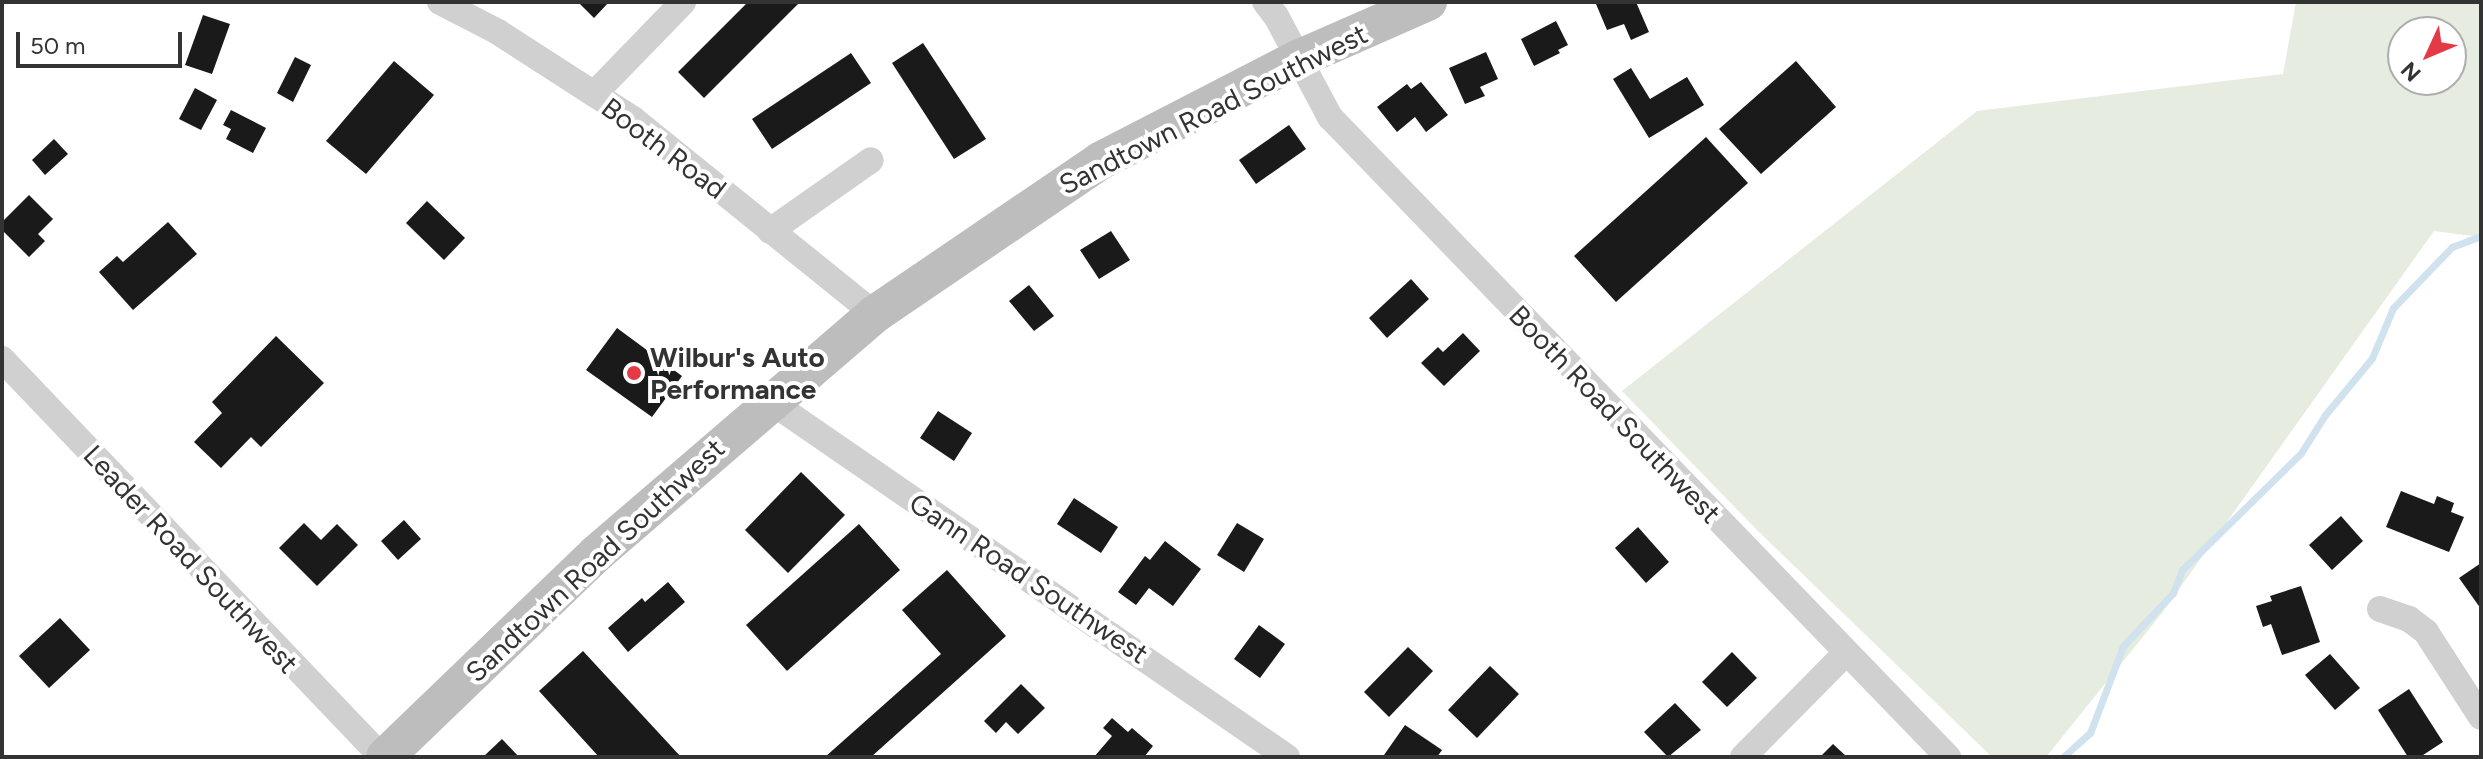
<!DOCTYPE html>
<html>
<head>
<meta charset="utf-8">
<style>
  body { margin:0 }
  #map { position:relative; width:2483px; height:759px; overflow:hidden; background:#fff; font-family:Figtree,sans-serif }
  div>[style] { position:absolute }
  .green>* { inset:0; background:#e6ecdf }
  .stream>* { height:7px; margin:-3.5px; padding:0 3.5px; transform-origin:3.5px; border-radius:3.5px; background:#cfe2ee }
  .building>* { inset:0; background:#1a1a1a }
  .street>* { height:26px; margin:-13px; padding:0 13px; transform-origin:13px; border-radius:13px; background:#d0d0d0 }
  .secondary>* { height:38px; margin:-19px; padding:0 19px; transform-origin:19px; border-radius:19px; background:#bdbdbd }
  .dots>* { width:22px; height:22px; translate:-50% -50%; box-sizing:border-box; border:4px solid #fff; border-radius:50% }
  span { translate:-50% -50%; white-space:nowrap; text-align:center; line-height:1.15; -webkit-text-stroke:8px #fff; paint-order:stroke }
  .street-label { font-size:28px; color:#333 }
  .poi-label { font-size:28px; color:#333; font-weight:700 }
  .left { translate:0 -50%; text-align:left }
  .frame { position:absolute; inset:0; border:4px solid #333; pointer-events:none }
  .north { position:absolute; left:2387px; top:16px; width:80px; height:80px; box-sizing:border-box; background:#fff; border:2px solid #adadad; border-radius:50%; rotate:226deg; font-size:22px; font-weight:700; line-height:32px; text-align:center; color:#333 }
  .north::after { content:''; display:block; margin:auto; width:28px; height:36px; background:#e63946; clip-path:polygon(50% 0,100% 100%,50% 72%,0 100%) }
  .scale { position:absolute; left:16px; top:32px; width:166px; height:36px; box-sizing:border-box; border:4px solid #333; border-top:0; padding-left:10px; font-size:24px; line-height:28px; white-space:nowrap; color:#333; -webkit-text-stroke:6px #fff; paint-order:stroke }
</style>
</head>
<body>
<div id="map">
  <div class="green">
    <div style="clip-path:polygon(evenodd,2296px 2px,2481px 2px,2481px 237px,2434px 231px,2162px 613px,2046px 757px,1992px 757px,1759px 532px,1622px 391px,1977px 111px,2283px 74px,2296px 2px,2403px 32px,2451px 32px,2451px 80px,2403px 80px,2403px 32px)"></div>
  </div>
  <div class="stream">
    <div style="left:2063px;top:757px;width:36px;rotate:-42deg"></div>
    <div style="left:2090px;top:733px;width:93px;rotate:-69.2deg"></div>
    <div style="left:2123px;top:646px;width:73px;rotate:-46.7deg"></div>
    <div style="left:2173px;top:593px;width:25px;rotate:-69deg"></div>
    <div style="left:2182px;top:570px;width:167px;rotate:-44.5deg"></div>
    <div style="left:2301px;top:453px;width:45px;rotate:-57.7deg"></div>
    <div style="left:2325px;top:415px;width:74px;rotate:-50.5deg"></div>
    <div style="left:2372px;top:358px;width:54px;rotate:-67.2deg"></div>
    <div style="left:2393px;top:308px;width:85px;rotate:-46deg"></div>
    <div style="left:2452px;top:247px;width:31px;rotate:-21deg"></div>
  </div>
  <div class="building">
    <div style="clip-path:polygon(578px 2px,609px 2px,594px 18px)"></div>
    <div style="clip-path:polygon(748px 2px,800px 2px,704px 98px,678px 72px)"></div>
    <div style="clip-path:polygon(1601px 2px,1636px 2px,1649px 32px,1631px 40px,1624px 24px,1607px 30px,1596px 4px)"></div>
    <div style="clip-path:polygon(203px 15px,230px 24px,212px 74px,185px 65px)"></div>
    <div style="clip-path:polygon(1556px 21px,1568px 45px,1558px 50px,1560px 53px,1534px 66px,1521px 39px)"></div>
    <div style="clip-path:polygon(923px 43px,986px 139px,954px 159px,892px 63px)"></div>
    <div style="clip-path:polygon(1486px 52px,1498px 79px,1480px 87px,1485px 96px,1465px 104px,1449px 68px)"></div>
    <div style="clip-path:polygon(851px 53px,871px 83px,772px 149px,752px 119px)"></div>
    <div style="clip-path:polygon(295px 57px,311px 65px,293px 102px,277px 93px)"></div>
    <div style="clip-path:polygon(394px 61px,434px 95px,366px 174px,326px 141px)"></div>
    <div style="clip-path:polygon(1796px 61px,1836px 107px,1761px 174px,1719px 129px)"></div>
    <div style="clip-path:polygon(1631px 68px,1650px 99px,1687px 77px,1704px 105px,1649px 138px,1613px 79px)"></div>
    <div style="clip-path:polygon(1421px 82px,1448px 115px,1426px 132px,1415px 117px,1397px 132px,1377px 107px,1407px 84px,1411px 89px)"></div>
    <div style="clip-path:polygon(195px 88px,217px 100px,201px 130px,179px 119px)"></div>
    <div style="clip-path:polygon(231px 110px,266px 128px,253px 153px,226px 139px,231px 129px,223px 125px)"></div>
    <div style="clip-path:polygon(1289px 125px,1306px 149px,1256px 184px,1239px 160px)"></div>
    <div style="clip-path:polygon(1706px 137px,1748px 183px,1616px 302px,1574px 256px)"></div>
    <div style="clip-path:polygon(54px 139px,68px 154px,45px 175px,32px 160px)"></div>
    <div style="clip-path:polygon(29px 195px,53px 219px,38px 234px,45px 241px,29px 257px,2px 230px,2px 222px)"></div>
    <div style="clip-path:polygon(427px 201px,465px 238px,444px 260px,406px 223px)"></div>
    <div style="clip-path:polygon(168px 222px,197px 254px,133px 310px,99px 272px,117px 256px,123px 262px)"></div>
    <div style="clip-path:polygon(1111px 231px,1130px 260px,1099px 279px,1080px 250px)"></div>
    <div style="clip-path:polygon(1411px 279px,1429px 299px,1387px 338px,1369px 318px)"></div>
    <div style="clip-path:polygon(1029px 285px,1054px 316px,1034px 331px,1009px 301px)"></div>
    <div style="clip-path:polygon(617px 328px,682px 376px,652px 417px,586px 370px)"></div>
    <div style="clip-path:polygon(1463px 333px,1480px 351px,1444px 386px,1421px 363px,1438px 347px,1443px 352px)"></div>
    <div style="clip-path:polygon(276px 336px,324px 383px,261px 447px,251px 437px,221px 468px,194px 442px,222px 413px,212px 402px)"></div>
    <div style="clip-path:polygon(938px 411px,972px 433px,954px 461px,920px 438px)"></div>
    <div style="clip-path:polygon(801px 472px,845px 515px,788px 573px,745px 530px)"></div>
    <div style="clip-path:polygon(2401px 491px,2434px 504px,2437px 496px,2454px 503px,2451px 512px,2464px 517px,2449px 552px,2386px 527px)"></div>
    <div style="clip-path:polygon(1074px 498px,1118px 527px,1101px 553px,1057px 524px)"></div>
    <div style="clip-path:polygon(2341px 516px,2363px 541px,2332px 570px,2309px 545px)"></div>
    <div style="clip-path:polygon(404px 520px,421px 539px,398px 560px,381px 541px)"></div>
    <div style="clip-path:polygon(304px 523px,321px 540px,337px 524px,358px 545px,317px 586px,279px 548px)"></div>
    <div style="clip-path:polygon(1237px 523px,1264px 539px,1244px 572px,1217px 555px)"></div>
    <div style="clip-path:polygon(859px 524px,900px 570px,787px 671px,746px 625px)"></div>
    <div style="clip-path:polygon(1638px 527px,1669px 562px,1646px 583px,1615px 548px)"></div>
    <div style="clip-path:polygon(1165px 541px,1201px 569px,1173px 606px,1149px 588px,1136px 605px,1118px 592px,1145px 556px,1150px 560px)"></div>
    <div style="clip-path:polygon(2481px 563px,2481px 609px,2459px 578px)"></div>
    <div style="clip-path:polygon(947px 570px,1006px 636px,871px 757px,825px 757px,941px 654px,902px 610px)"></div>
    <div style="clip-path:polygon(668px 582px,685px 602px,628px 652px,608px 628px,642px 598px,645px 602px)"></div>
    <div style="clip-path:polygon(2301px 586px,2320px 642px,2282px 655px,2271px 624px,2263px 627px,2256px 606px,2272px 601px,2270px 596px)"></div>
    <div style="clip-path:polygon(60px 618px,90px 650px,49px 688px,19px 656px)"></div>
    <div style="clip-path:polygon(1259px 625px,1285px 644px,1260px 678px,1234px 659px)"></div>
    <div style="clip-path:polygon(1408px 647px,1433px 671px,1389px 717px,1364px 692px)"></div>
    <div style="clip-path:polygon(583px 651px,681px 757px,599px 757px,539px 691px)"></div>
    <div style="clip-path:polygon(1732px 652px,1757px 678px,1727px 707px,1702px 682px)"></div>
    <div style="clip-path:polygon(2330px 654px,2360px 688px,2335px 710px,2305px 675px)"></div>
    <div style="clip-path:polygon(1490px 666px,1519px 694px,1477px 738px,1448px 710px)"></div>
    <div style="clip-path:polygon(1021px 684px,1045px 708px,1018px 734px,1006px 722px,996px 733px,984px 721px)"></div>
    <div style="clip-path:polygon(2409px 689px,2443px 742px,2420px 757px,2408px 757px,2378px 710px)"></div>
    <div style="clip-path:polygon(1675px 703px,1701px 730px,1668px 757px,1644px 732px)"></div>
    <div style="clip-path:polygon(1112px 718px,1128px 732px,1132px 728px,1153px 746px,1144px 757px,1094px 757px,1112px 736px,1103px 728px)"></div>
    <div style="clip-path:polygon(1405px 725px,1442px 750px,1437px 757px,1384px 755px)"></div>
    <div style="clip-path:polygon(502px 739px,519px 757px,483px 757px)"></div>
    <div style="clip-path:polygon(1833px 744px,1847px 757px,1820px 757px)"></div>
  </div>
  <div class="street">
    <div style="left:440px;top:2px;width:65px;rotate:27.3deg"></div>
    <div style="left:498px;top:32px;width:161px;rotate:32.8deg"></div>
    <div style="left:633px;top:119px;width:311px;rotate:38.9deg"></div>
    <div style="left:1265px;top:2px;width:18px;rotate:52deg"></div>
    <div style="left:1276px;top:16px;width:115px;rotate:61.9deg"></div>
    <div style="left:1330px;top:117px;width:890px;rotate:46deg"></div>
    <div style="left:594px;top:94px;width:128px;rotate:-45.9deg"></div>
    <div style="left:770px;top:231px;width:123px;rotate:-35.1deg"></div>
    <div style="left:2px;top:359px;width:550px;rotate:46.33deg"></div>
    <div style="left:770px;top:401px;width:628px;rotate:34.55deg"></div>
    <div style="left:2380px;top:609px;width:31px;rotate:19deg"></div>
    <div style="left:2409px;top:619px;width:21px;rotate:37deg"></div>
    <div style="left:2426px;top:632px;width:101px;rotate:57.1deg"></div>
    <div style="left:1743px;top:757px;width:146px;rotate:-45.3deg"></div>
  </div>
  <div class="secondary">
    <div style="left:385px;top:757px;width:293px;rotate:-43.9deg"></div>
    <div style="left:596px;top:554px;width:368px;rotate:-40.7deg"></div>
    <div style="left:875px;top:314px;width:272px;rotate:-34.2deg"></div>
    <div style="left:1100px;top:161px;width:223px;rotate:-27.3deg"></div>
    <div style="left:1298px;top:59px;width:142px;rotate:-23.7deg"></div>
  </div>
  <div class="dots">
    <div style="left:634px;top:373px;background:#e63946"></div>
  </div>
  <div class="street-label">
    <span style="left:1213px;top:109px;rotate:-27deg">Sandtown Road Southwest</span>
    <span style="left:664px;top:148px;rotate:37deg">Booth Road</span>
    <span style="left:1615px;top:414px;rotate:46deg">Booth Road Southwest</span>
    <span style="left:191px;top:559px;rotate:47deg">Leader Road Southwest</span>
    <span style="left:595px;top:560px;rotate:-43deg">Sandtown Road Southwest</span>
    <span style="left:1029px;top:578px;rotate:34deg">Gann Road Southwest</span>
  </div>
  <div class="poi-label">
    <span class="left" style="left:650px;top:373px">Wilbur's Auto<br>Performance</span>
  </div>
  <div class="frame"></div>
  <div class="north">N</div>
  <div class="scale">50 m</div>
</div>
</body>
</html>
